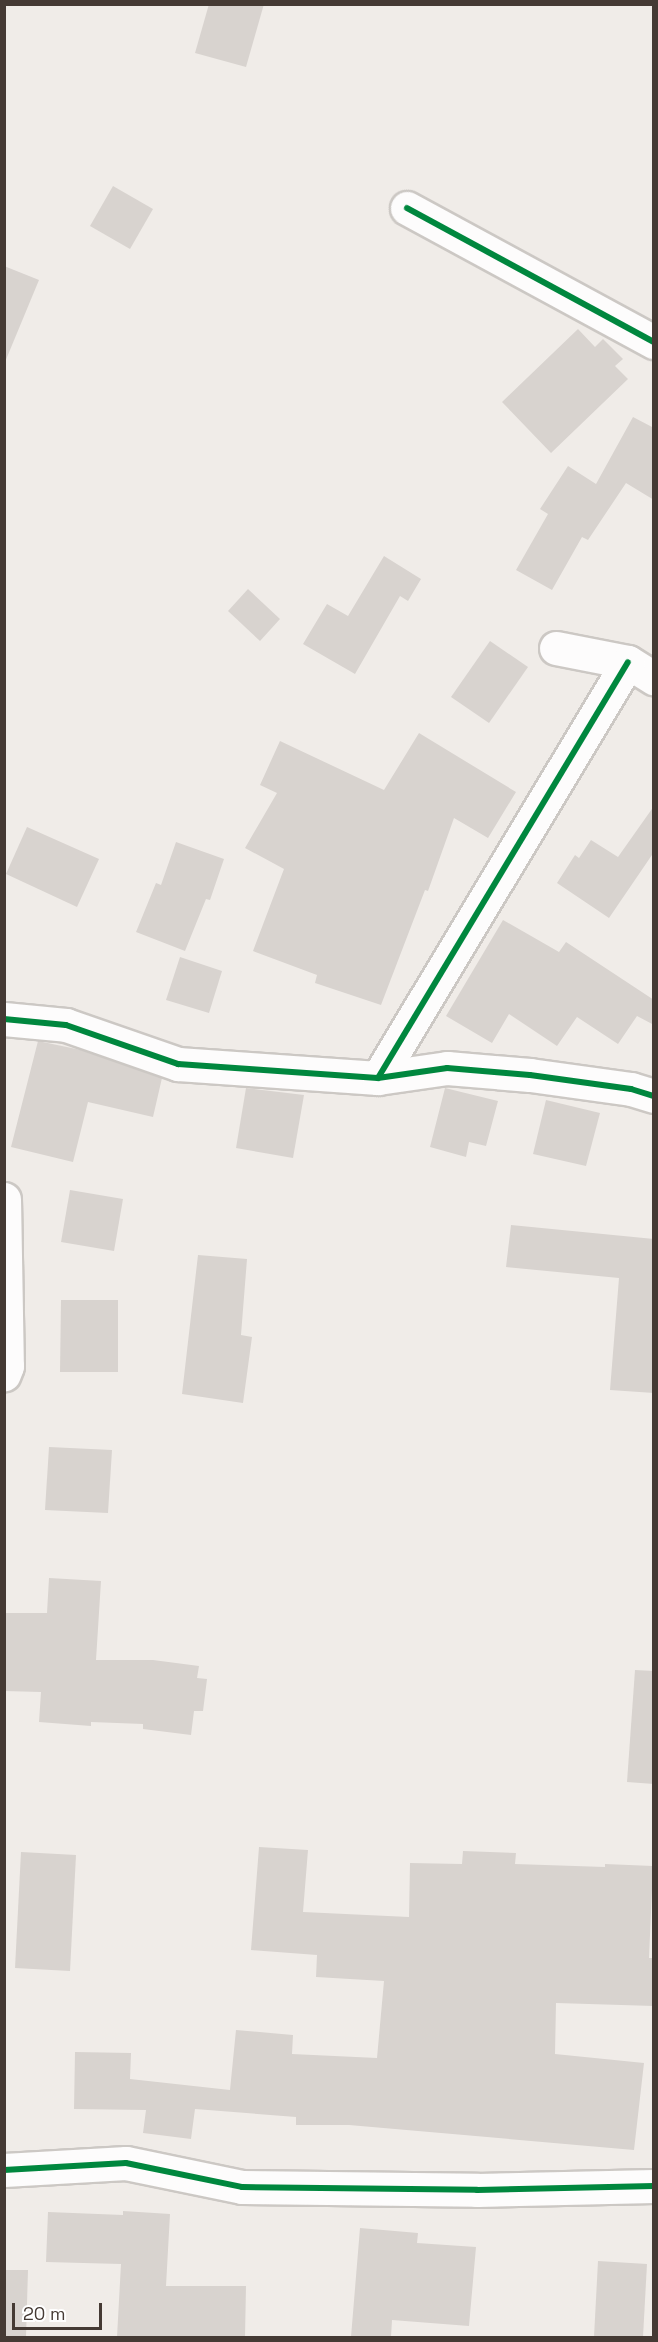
<!DOCTYPE html>
<html>
<head>
<meta charset="utf-8">
<style>
  body { margin:0 }
  #map { position:relative; width:658px; height:2342px; overflow:hidden; background:#f0ece8; font-family:"Space Grotesk",sans-serif }
  div>[style] { position:absolute }
  .building>* { inset:0; background:#d8d3cf }
  .roads { filter:drop-shadow(2px 0 #ccc8c4) drop-shadow(-2px 0 #ccc8c4) drop-shadow(0 2px #ccc8c4) drop-shadow(0 -2px #ccc8c4) }
  .minor>* { height:33px; margin:-16.5px; padding:0 16.5px; transform-origin:16.5px; border-radius:16.5px; background:#fdfcfc }
  .cycleway>* { height:6px; margin:-3px; padding:0 3px; transform-origin:3px; border-radius:3px; background:#00873e }
  span { translate:-50% -50%; white-space:nowrap; text-align:center; line-height:1.15; -webkit-text-stroke:6px #fff; paint-order:stroke }
  .frame { position:absolute; inset:0; border:6px solid #453a34; pointer-events:none }
  .scale { position:absolute; left:12px; top:2303px; width:90px; height:27px; box-sizing:border-box; border:3px solid #453a34; border-top:0; padding-left:8px; font-size:18px; line-height:21px; white-space:nowrap; color:#453a34; -webkit-text-stroke:4px #fff; paint-order:stroke }
</style>
</head>
<body>
<div id="map">
  <div class="building">
    <div style="clip-path:polygon(209px 4px,264px 4px,246px 67px,195px 53px)"></div>
    <div style="clip-path:polygon(113px 186px,153px 209px,130px 249px,90px 226px)"></div>
    <div style="clip-path:polygon(4px 266px,39px 280px,5px 362px,4px 362px)"></div>
    <div style="clip-path:polygon(578px 329px,595px 347px,603px 339px,623px 359px,615px 366px,628px 379px,551px 453px,502px 402px)"></div>
    <div style="clip-path:polygon(633px 417px,654px 428px,654px 500px,626px 483px,588px 540px,582px 537px,552px 590px,516px 570px,548px 514px,540px 509px,568px 466px,596px 484px)"></div>
    <div style="clip-path:polygon(384px 556px,421px 579px,408px 601px,400px 596px,355px 674px,303px 644px,327px 604px,348px 616px)"></div>
    <div style="clip-path:polygon(248px 589px,280px 619px,260px 641px,228px 611px)"></div>
    <div style="clip-path:polygon(490px 641px,528px 667px,489px 723px,451px 697px)"></div>
    <div style="clip-path:polygon(419px 733px,516px 792px,488px 838px,454px 818px,428px 891px,425px 890px,381px 1005px,315px 983px,317px 975px,253px 951px,284px 869px,245px 848px,277px 793px,260px 785px,280px 741px,384px 790px)"></div>
    <div style="clip-path:polygon(654px 806px,654px 852px,609px 918px,557px 883px,575px 855px,579px 858px,591px 840px,618px 857px)"></div>
    <div style="clip-path:polygon(27px 827px,99px 859px,77px 907px,6px 874px)"></div>
    <div style="clip-path:polygon(176px 842px,224px 859px,210px 900px,206px 899px,185px 951px,136px 932px,156px 883px,161px 885px)"></div>
    <div style="clip-path:polygon(503px 920px,559px 952px,566px 942px,654px 1000px,654px 1025px,637px 1016px,618px 1044px,577px 1017px,557px 1046px,509px 1014px,492px 1043px,446px 1016px)"></div>
    <div style="clip-path:polygon(180px 957px,222px 971px,209px 1013px,166px 1000px)"></div>
    <div style="clip-path:polygon(38px 1041px,81px 1050px,162px 1078px,153px 1117px,88px 1102px,73px 1162px,11px 1147px)"></div>
    <div style="clip-path:polygon(246px 1088px,304px 1095px,293px 1158px,236px 1148px)"></div>
    <div style="clip-path:polygon(445px 1088px,498px 1101px,486px 1146px,469px 1142px,466px 1157px,430px 1147px)"></div>
    <div style="clip-path:polygon(546px 1100px,600px 1113px,586px 1166px,533px 1154px)"></div>
    <div style="clip-path:polygon(70px 1190px,123px 1199px,114px 1251px,61px 1242px)"></div>
    <div style="clip-path:polygon(511px 1225px,654px 1239px,654px 1393px,610px 1390px,619px 1278px,506px 1267px)"></div>
    <div style="clip-path:polygon(198px 1255px,247px 1259px,241px 1335px,252px 1337px,243px 1403px,182px 1394px)"></div>
    <div style="clip-path:polygon(61px 1300px,118px 1300px,118px 1372px,60px 1372px)"></div>
    <div style="clip-path:polygon(49px 1447px,112px 1450px,108px 1513px,45px 1510px)"></div>
    <div style="clip-path:polygon(49px 1578px,101px 1581px,96px 1660px,153px 1660px,199px 1666px,197px 1678px,207px 1679px,203px 1711px,194px 1711px,191px 1735px,143px 1729px,143px 1724px,91px 1722px,91px 1726px,39px 1722px,41px 1692px,4px 1691px,4px 1613px,47px 1613px)"></div>
    <div style="clip-path:polygon(635px 1670px,654px 1671px,654px 1784px,627px 1782px)"></div>
    <div style="clip-path:polygon(259px 1847px,308px 1850px,303px 1912px,409px 1917px,410px 1863px,462px 1864px,463px 1851px,516px 1853px,515px 1864px,605px 1867px,605px 1864px,653px 1866px,649px 1958px,654px 1958px,654px 2006px,556px 2003px,555px 2054px,644px 2063px,634px 2150px,349px 2125px,296px 2125px,296px 2117px,195px 2109px,191px 2139px,143px 2133px,146px 2110px,74px 2109px,75px 2052px,131px 2053px,130px 2079px,230px 2090px,236px 2030px,293px 2035px,292px 2054px,377px 2058px,384px 1981px,316px 1977px,317px 1955px,251px 1950px)"></div>
    <div style="clip-path:polygon(21px 1852px,76px 1855px,70px 1971px,15px 1968px)"></div>
    <div style="clip-path:polygon(123px 2211px,170px 2214px,166px 2286px,246px 2286px,245px 2337px,117px 2337px,121px 2264px,46px 2262px,48px 2212px,123px 2215px)"></div>
    <div style="clip-path:polygon(360px 2228px,418px 2233px,417px 2243px,476px 2247px,469px 2326px,392px 2320px,391px 2337px,351px 2337px)"></div>
    <div style="clip-path:polygon(598px 2261px,647px 2264px,643px 2337px,594px 2337px)"></div>
    <div style="clip-path:polygon(4px 2270px,28px 2270px,26px 2337px,4px 2337px)"></div>
  </div>
  <div class="roads">
    <div class="minor">
      <div style="left:407px;top:208px;width:281px;rotate:28.5deg"></div>
      <div style="left:556px;top:648px;width:73px;rotate:11deg"></div>
      <div style="left:628px;top:662px;width:31px;rotate:32deg"></div>
      <div style="left:4px;top:1019px;width:62px;rotate:5.5deg"></div>
      <div style="left:66px;top:1025px;width:119px;rotate:19.2deg"></div>
      <div style="left:178px;top:1064px;width:200px;rotate:4deg"></div>
      <div style="left:378px;top:1078px;width:70px;rotate:-8.2deg"></div>
      <div style="left:447px;top:1068px;width:83px;rotate:4.8deg"></div>
      <div style="left:530px;top:1075px;width:102px;rotate:7.9deg"></div>
      <div style="left:631px;top:1089px;width:24px;rotate:17deg"></div>
      <div style="left:378px;top:1078px;width:485px;rotate:-59deg"></div>
      <div style="left:4px;top:1199px;width:167px;rotate:89deg"></div>
      <div style="left:7px;top:1366px;width:9px;rotate:111deg"></div>
      <div style="left:4px;top:2170px;width:122px;rotate:-3.3deg"></div>
      <div style="left:126px;top:2163px;width:118px;rotate:11.7deg"></div>
      <div style="left:242px;top:2187px;width:235px;rotate:0.7deg"></div>
      <div style="left:477px;top:2190px;width:177px;rotate:-1.3deg"></div>
    </div>
  </div>
  <div class="cycleway">
    <div style="left:407px;top:208px;width:281px;rotate:28.5deg"></div>
    <div style="left:4px;top:1019px;width:62px;rotate:5.5deg"></div>
    <div style="left:66px;top:1025px;width:119px;rotate:19.2deg"></div>
    <div style="left:178px;top:1064px;width:200px;rotate:4deg"></div>
    <div style="left:378px;top:1078px;width:70px;rotate:-8.2deg"></div>
    <div style="left:447px;top:1068px;width:83px;rotate:4.8deg"></div>
    <div style="left:530px;top:1075px;width:102px;rotate:7.9deg"></div>
    <div style="left:631px;top:1089px;width:24px;rotate:17deg"></div>
    <div style="left:378px;top:1078px;width:485px;rotate:-59deg"></div>
    <div style="left:4px;top:2170px;width:122px;rotate:-3.3deg"></div>
    <div style="left:126px;top:2163px;width:118px;rotate:11.7deg"></div>
    <div style="left:242px;top:2187px;width:235px;rotate:0.7deg"></div>
    <div style="left:477px;top:2190px;width:177px;rotate:-1.3deg"></div>
  </div>
  <div class="frame"></div>
  <div class="scale">20 m</div>
</div>
</body>
</html>
